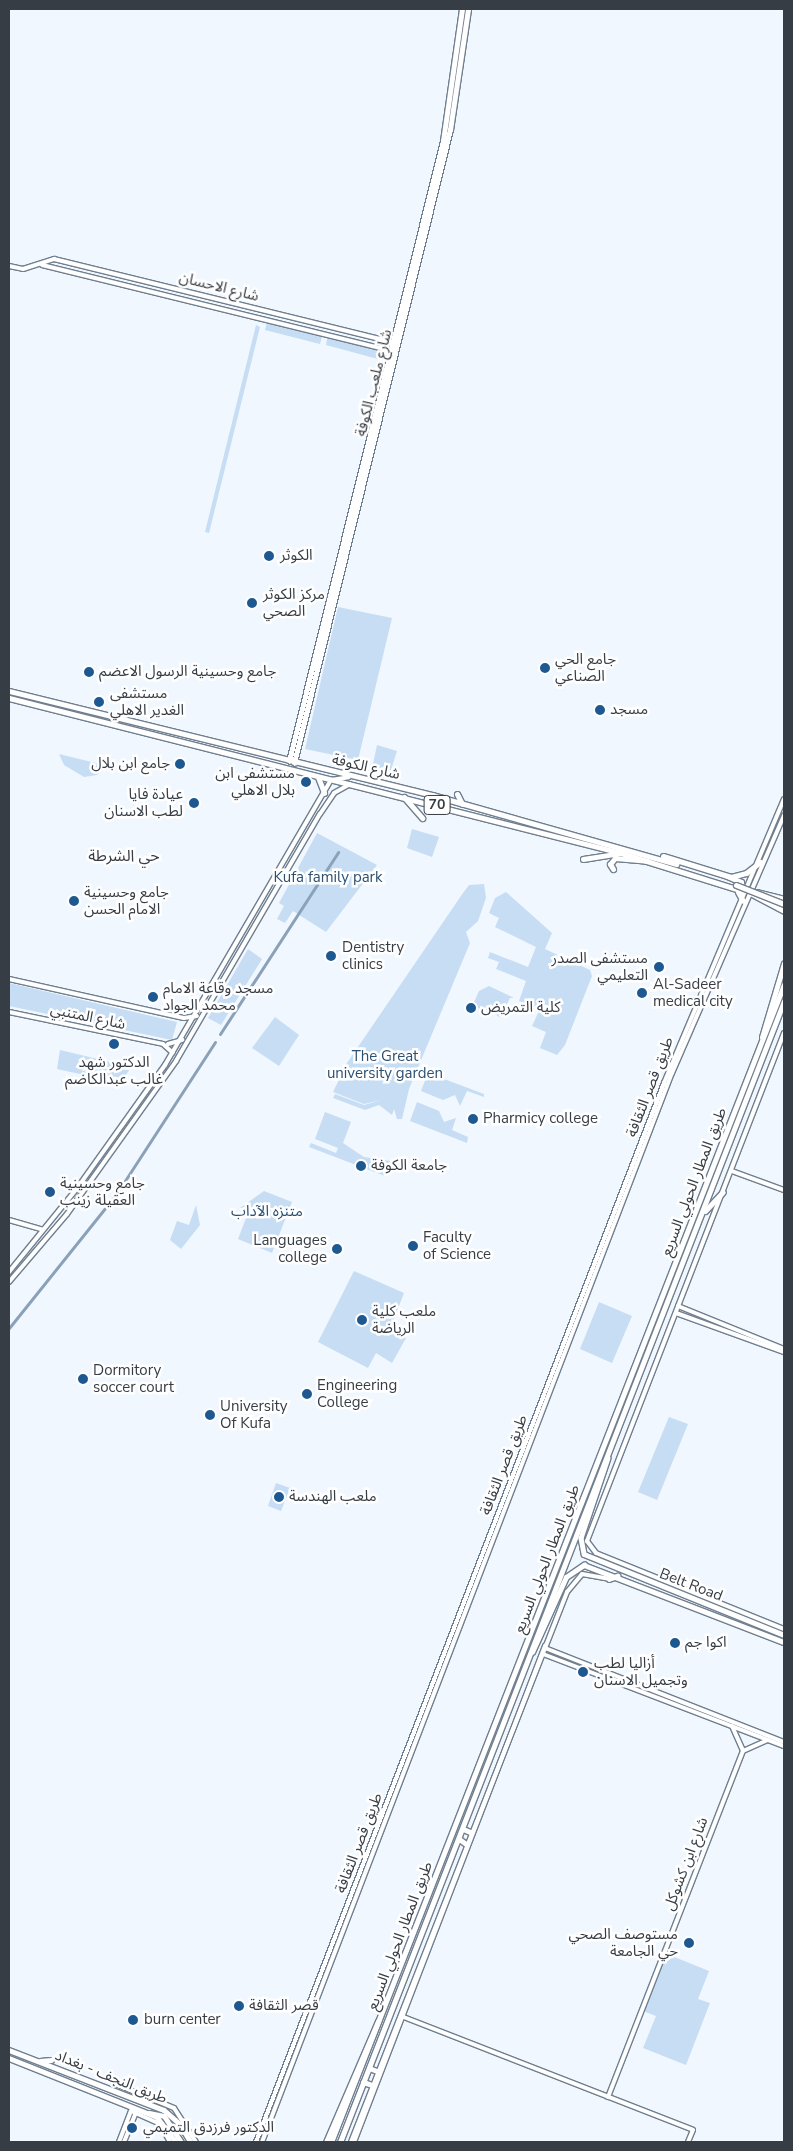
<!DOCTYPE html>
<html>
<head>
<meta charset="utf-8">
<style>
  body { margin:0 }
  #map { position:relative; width:793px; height:2151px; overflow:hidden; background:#f0f7ff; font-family:"Nunito Sans","Noto Sans Arabic",sans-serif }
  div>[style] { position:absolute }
  .green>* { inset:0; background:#c6ddf4 }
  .canal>* { height:3px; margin:-1.5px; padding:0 1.5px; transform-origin:1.5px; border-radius:1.5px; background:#8ba1b8 }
  .roads { filter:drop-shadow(1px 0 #707f8f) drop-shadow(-1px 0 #707f8f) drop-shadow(0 1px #707f8f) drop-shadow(0 -1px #707f8f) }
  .tertiary>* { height:4px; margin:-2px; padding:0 2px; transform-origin:2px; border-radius:2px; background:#fff }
  .secondary>* { height:4px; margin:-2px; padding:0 2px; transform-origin:2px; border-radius:2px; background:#fff }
  .primary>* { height:4.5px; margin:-2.25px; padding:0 2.25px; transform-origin:2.25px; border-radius:2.25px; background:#fff }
  .trunk>* { height:5px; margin:-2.5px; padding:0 2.5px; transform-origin:2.5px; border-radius:2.5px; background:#fff }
  .bridges { filter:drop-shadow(1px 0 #707f8f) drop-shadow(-1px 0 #707f8f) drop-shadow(0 1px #707f8f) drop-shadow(0 -1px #707f8f) }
  .trunk-bridge>* { height:5px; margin:-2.5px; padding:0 2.5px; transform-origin:2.5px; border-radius:2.5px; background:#fff }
  .dots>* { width:14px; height:14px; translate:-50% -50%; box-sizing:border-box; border:2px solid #fff; border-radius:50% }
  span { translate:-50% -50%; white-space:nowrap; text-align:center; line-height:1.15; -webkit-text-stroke:5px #fff; paint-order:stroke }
  .shield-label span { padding:1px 4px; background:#fff; border:1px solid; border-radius:4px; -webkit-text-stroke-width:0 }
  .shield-label { font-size:14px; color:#373d45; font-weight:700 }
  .street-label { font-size:15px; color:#373d45 }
  .poi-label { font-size:15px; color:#373d45 }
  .left { translate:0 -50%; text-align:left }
  .right { translate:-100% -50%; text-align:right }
  .park-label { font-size:15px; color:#2c5072 }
  .neighbourhood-label { font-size:16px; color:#373d45 }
  .frame { position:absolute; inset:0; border:10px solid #373d45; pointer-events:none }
</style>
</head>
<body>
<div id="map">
  <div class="green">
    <div style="clip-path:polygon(268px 319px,323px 333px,320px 344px,265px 330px)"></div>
    <div style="clip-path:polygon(256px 325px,260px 327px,209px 533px,205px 532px)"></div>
    <div style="clip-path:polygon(328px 334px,381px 347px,378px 359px,326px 345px)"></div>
    <div style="clip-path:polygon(338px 607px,392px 618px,358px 760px,305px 749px)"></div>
    <div style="clip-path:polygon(377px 745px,397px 751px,390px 773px,372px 769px)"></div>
    <div style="clip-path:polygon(59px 754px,108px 766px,97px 775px,84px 777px,64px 765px)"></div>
    <div style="clip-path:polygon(412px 829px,439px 837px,432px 857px,407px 848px)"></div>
    <div style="clip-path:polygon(317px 833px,377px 865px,326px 932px,293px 911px,285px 923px,277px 919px,284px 906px,279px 903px)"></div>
    <div style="clip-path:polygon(484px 884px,486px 898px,478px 921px,466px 932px,470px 943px,409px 1089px,402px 1119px,397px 1119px,394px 1109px,392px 1115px,379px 1105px,365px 1110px,333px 1098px,335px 1094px,364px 1105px,382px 1100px,364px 1104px,333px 1092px,347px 1063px,463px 893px,469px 885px)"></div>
    <div style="clip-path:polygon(506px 892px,552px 933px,545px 949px,590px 970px,592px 976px,565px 1045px,557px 1055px,540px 1048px,546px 1032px,532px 1026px,540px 1009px,519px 1001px,526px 981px,496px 969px,499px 962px,488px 958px,490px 952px,528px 967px,536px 947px,495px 927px,499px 918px,489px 913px,495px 898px)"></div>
    <div style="clip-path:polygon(248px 949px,262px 959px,221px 1025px,208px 1018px)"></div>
    <div style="clip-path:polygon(9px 983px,177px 1022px,172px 1040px,9px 1006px)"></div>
    <div style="clip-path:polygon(489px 986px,514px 998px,510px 998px,500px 1017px,483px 1008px,471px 1009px,479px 991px)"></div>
    <div style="clip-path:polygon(275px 1017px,299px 1035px,279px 1066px,252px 1048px)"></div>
    <div style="clip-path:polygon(60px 1050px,131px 1067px,121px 1083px,57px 1069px)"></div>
    <div style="clip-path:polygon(428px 1073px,484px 1094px,484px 1097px,467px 1091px,460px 1106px,455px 1095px,443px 1100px,421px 1091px)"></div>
    <div style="clip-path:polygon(417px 1102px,439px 1111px,444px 1122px,456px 1118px,452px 1130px,468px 1137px,467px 1143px,410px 1121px)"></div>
    <div style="clip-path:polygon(325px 1112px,351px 1122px,343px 1143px,364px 1157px,390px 1161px,385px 1176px,309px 1147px,311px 1143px,336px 1153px,338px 1148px,315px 1139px)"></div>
    <div style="clip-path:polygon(264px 1191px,292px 1202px,272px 1253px,238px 1239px,248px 1213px,240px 1208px)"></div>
    <div style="clip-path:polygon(196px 1205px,200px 1225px,181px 1249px,170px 1240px,177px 1221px,189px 1225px)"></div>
    <div style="clip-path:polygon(354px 1271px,404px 1293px,390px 1329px,406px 1338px,392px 1363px,376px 1353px,368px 1368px,318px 1342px)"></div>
    <div style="clip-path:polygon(599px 1302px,632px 1316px,612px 1363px,580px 1349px)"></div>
    <div style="clip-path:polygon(669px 1417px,688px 1424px,657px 1500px,638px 1492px)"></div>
    <div style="clip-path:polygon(276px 1483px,290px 1488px,281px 1511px,268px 1506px)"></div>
    <div style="clip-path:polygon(667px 1954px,709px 1971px,698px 1999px,710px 2003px,686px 2065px,643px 2048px,656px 2016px,643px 2011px)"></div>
  </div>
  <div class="canal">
    <div style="left:220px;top:1034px;width:217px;rotate:-57deg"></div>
    <div style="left:9px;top:1328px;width:173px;rotate:-51.3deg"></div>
    <div style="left:117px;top:1193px;width:180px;rotate:-57deg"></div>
  </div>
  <div class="roads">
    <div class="tertiary">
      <div style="left:42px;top:265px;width:357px;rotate:13.8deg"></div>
      <div style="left:9px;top:266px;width:14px;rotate:12deg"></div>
      <div style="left:23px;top:269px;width:33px;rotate:-18deg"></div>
      <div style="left:54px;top:259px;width:347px;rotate:13.8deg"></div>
      <div style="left:9px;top:979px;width:179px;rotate:12.6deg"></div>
      <div style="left:184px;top:1018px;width:13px;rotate:-9deg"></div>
      <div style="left:9px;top:1012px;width:157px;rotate:11.7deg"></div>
      <div style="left:163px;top:1044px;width:13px;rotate:42deg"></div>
      <div style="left:168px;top:1044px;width:15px;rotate:-16deg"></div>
      <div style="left:732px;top:1171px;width:55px;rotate:20.1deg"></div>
      <div style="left:9px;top:1220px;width:35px;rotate:16deg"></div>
      <div style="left:678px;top:1306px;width:114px;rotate:22.1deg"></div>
      <div style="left:676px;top:1313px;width:115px;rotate:19.9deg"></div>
      <div style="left:545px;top:1648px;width:257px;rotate:21.5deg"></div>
      <div style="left:543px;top:1654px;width:258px;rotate:20.9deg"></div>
      <div style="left:732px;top:1726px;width:27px;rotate:66deg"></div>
      <div style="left:743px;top:1751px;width:27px;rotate:-24deg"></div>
      <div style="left:401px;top:2016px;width:313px;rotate:21.3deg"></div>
      <div style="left:693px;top:2130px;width:13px;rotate:113deg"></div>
      <div style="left:116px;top:2084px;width:63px;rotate:22.5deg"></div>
      <div style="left:174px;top:2108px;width:40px;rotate:57.1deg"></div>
      <div style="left:608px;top:2097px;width:371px;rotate:-68.7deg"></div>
      <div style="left:119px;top:2142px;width:33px;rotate:-69deg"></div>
      <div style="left:131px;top:2111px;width:32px;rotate:24deg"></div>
      <div style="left:160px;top:2124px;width:21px;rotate:61deg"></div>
      <div style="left:124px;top:2142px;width:32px;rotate:-68deg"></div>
      <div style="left:256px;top:2142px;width:1135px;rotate:-68.93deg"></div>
      <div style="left:664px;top:1083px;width:308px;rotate:-67.1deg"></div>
      <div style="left:262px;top:2142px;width:1145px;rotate:-69.02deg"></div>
      <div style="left:672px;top:1073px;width:281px;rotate:-66.5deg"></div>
      <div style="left:351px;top:2142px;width:591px;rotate:-68.56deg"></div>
      <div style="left:567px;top:1592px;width:23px;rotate:-50deg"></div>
      <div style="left:582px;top:1574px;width:27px;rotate:10deg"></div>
      <div style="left:354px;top:2142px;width:532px;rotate:-68.94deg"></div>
    </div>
    <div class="secondary">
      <div style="left:784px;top:1033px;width:545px;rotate:111.2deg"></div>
      <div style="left:587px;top:1541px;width:15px;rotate:53deg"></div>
      <div style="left:596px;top:1553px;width:203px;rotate:22deg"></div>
      <div style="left:9px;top:1272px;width:109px;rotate:-50.9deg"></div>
      <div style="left:78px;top:1187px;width:150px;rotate:-54.5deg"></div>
      <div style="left:165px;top:1065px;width:330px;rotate:-59.8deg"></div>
      <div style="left:331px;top:780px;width:18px;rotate:-9deg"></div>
      <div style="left:9px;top:1282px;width:89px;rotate:-49.5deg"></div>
      <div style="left:67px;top:1214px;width:188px;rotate:-54.5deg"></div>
      <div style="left:176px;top:1061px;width:286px;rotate:-59.8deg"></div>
      <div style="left:320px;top:814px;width:25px;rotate:-56deg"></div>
      <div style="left:334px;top:793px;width:18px;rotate:-29deg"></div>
    </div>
    <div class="primary">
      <div style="left:289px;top:761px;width:639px;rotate:-76.05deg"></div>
      <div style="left:443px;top:141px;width:133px;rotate:-81.8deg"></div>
      <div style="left:294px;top:763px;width:652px;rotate:-76.16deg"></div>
      <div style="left:450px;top:130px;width:122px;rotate:-81.5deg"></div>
      <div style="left:608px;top:1458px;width:84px;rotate:108.6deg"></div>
      <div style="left:581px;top:1538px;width:16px;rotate:79deg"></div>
      <div style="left:584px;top:1554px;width:216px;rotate:22deg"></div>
      <div style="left:609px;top:1579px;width:9px;rotate:-21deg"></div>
      <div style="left:532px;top:1652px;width:82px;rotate:-65.6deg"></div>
      <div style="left:566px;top:1577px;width:22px;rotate:-34deg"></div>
      <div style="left:584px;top:1565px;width:214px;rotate:21.1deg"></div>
      <div style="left:9px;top:2050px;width:166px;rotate:21.2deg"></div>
      <div style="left:164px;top:2110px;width:21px;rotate:41deg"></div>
      <div style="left:180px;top:2124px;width:21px;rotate:59deg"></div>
      <div style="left:9px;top:2058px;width:159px;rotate:21.7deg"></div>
      <div style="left:157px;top:2117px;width:31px;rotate:53deg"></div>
      <div style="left:40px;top:2061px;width:11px;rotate:-5deg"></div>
    </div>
    <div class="trunk">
      <div style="left:9px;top:691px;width:436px;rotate:13.8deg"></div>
      <div style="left:432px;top:795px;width:254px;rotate:15.8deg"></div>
      <div style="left:9px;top:698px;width:631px;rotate:14.21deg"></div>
      <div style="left:621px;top:853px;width:127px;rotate:17.4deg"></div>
      <div style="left:318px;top:777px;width:17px;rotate:69deg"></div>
      <div style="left:457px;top:794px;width:11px;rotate:63deg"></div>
      <div style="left:404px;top:797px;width:28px;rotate:49deg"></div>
      <div style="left:663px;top:856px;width:71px;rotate:17.2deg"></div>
      <div style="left:731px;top:877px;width:16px;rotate:-15deg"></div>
      <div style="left:746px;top:873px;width:18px;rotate:-38deg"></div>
      <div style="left:583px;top:859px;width:36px;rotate:-9deg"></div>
      <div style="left:613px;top:869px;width:6px;rotate:-121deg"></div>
      <div style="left:610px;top:864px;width:8px;rotate:-50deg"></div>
      <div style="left:615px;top:858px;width:32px;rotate:5deg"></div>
      <div style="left:727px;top:876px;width:15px;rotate:23deg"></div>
      <div style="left:741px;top:882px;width:8px;rotate:83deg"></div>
      <div style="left:738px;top:892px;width:10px;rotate:61deg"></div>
      <div style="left:756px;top:892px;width:29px;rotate:14deg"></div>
      <div style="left:752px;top:894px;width:36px;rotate:28deg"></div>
      <div style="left:762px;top:1037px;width:77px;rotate:-73.4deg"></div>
      <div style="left:705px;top:1211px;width:26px;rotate:-47deg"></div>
      <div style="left:463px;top:1829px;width:8px;rotate:23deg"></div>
      <div style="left:459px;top:1839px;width:9px;rotate:36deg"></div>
      <div style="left:369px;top:2068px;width:9px;rotate:21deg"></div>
      <div style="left:363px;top:2082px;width:9px;rotate:18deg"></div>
      <div style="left:149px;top:2113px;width:15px;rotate:11deg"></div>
      <div style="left:164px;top:2116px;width:31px;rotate:57deg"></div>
      <div style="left:326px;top:2142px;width:132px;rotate:-66.7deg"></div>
      <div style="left:331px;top:2142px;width:1243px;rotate:-68.63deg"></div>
      <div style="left:340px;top:2142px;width:1224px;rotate:-68.74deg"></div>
    </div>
  </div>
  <div class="bridges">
    <div class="trunk-bridge">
      <div style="left:736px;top:885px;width:52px;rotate:21.6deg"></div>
    </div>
  </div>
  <div class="dots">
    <div style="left:269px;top:556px;background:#1d5990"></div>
    <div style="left:252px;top:603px;background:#1d5990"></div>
    <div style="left:545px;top:668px;background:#1d5990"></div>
    <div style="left:89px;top:672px;background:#1d5990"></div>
    <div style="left:99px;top:702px;background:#1d5990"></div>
    <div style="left:600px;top:710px;background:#1d5990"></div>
    <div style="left:180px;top:764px;background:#1d5990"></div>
    <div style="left:306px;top:782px;background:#1d5990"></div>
    <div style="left:194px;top:803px;background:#1d5990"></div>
    <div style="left:74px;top:901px;background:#1d5990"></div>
    <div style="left:331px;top:956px;background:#1d5990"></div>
    <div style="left:659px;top:967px;background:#1d5990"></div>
    <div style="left:642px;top:993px;background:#1d5990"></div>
    <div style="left:153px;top:997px;background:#1d5990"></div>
    <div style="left:471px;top:1008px;background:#1d5990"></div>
    <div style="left:114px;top:1044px;background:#1d5990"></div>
    <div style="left:473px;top:1119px;background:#1d5990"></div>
    <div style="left:361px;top:1166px;background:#1d5990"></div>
    <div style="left:50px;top:1192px;background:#1d5990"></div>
    <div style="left:413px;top:1246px;background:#1d5990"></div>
    <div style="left:337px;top:1249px;background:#1d5990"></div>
    <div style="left:362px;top:1320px;background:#1d5990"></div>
    <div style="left:83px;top:1379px;background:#1d5990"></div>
    <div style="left:307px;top:1394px;background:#1d5990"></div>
    <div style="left:210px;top:1415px;background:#1d5990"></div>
    <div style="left:279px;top:1497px;background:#1d5990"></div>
    <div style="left:675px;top:1643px;background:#1d5990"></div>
    <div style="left:583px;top:1672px;background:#1d5990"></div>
    <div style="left:689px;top:1943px;background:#1d5990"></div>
    <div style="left:239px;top:2006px;background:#1d5990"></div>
    <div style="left:133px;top:2020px;background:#1d5990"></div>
    <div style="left:132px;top:2128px;background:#1d5990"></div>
  </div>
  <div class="shield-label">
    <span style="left:437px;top:805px">70</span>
  </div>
  <div class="street-label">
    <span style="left:219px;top:287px;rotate:14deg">شارع الاحسان</span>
    <span style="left:374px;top:383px;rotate:-76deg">شارع ملعب الكوفة</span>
    <span style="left:366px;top:767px;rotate:13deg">شارع الكوفة</span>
    <span style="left:88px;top:1017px;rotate:12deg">شارع المتنبي</span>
    <span style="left:650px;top:1087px;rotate:-69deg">طريق قصر الثقافة</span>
    <span style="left:694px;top:1182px;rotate:-69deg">طريق المطار الحولي السريع</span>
    <span style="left:504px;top:1465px;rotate:-69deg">طريق قصر الثقافة</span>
    <span style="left:547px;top:1559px;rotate:-69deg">طريق المطار الحولي السريع</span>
    <span style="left:691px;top:1585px;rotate:21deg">Belt Road</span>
    <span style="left:359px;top:1843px;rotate:-69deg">طريق قصر الثقافة</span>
    <span style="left:686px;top:1864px;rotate:-69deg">شارع ابن كشوكل</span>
    <span style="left:400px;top:1936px;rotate:-69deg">طريق المطار الحولي السريع</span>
    <span style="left:111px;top:2077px;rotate:22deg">طريق النجف - بغداد</span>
  </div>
  <div class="poi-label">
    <span class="left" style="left:280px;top:556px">الكوثر</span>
    <span class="left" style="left:263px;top:603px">مركز الكوثر<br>الصحي</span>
    <span class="left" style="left:555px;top:668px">جامع الحي<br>الصناعي</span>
    <span class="left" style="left:99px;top:672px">جامع وحسينية الرسول الاعضم</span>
    <span class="left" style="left:110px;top:702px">مستشفى<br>الغدير الاهلي</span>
    <span class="left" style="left:610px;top:710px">مسجد</span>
    <span class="right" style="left:170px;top:764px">جامع ابن بلال</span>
    <span class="right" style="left:295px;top:782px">مستشفى ابن<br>بلال الاهلي</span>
    <span class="right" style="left:183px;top:803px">عيادة فايا<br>لطب الاسنان</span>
    <span class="left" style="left:84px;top:901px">جامع وحسينية<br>الامام الحسن</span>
    <span class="left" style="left:342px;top:956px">Dentistry<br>clinics</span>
    <span class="right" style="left:648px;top:967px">مستشفى الصدر<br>التعليمي</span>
    <span class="left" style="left:653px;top:993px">Al-Sadeer<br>medical city</span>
    <span class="left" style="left:163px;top:997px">مسجد وقاعة الامام<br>محمد الجواد</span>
    <span class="left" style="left:481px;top:1008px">كلية التمريض</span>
    <span style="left:114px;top:1071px">الدكتور شهد<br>غالب عبدالكاضم</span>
    <span class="left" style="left:483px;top:1119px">Pharmicy college</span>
    <span class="left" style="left:371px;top:1166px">جامعة الكوفة</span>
    <span class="left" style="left:60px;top:1192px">جامع وحسينية<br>العقيلة زينب</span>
    <span class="left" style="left:423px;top:1246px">Faculty<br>of Science</span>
    <span class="right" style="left:327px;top:1249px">Languages<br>college</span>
    <span class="left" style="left:372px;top:1320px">ملعب كلية<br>الرياضة</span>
    <span class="left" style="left:93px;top:1379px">Dormitory<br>soccer court</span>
    <span class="left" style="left:317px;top:1394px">Engineering<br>College</span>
    <span class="left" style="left:220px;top:1415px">University<br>Of Kufa</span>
    <span class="left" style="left:289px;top:1497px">ملعب الهندسة</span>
    <span class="left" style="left:685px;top:1643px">اكوا جم</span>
    <span class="left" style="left:594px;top:1672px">أزاليا لطب<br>وتجميل الاسنان</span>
    <span class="right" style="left:678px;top:1943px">مستوصف الصحي<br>حي الجامعة</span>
    <span class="left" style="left:249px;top:2006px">قصر الثقافة</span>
    <span class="left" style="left:144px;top:2020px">burn center</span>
    <span class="left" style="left:143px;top:2128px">الدكتور فرزدق التميمي</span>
  </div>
  <div class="park-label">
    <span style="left:328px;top:878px">Kufa family park</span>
    <span style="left:385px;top:1065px">The Great<br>university garden</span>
    <span style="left:267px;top:1212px">متنزه الآداب</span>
  </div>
  <div class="neighbourhood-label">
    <span style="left:124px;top:856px">حي الشرطة</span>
  </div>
  <div class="frame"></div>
</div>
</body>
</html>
